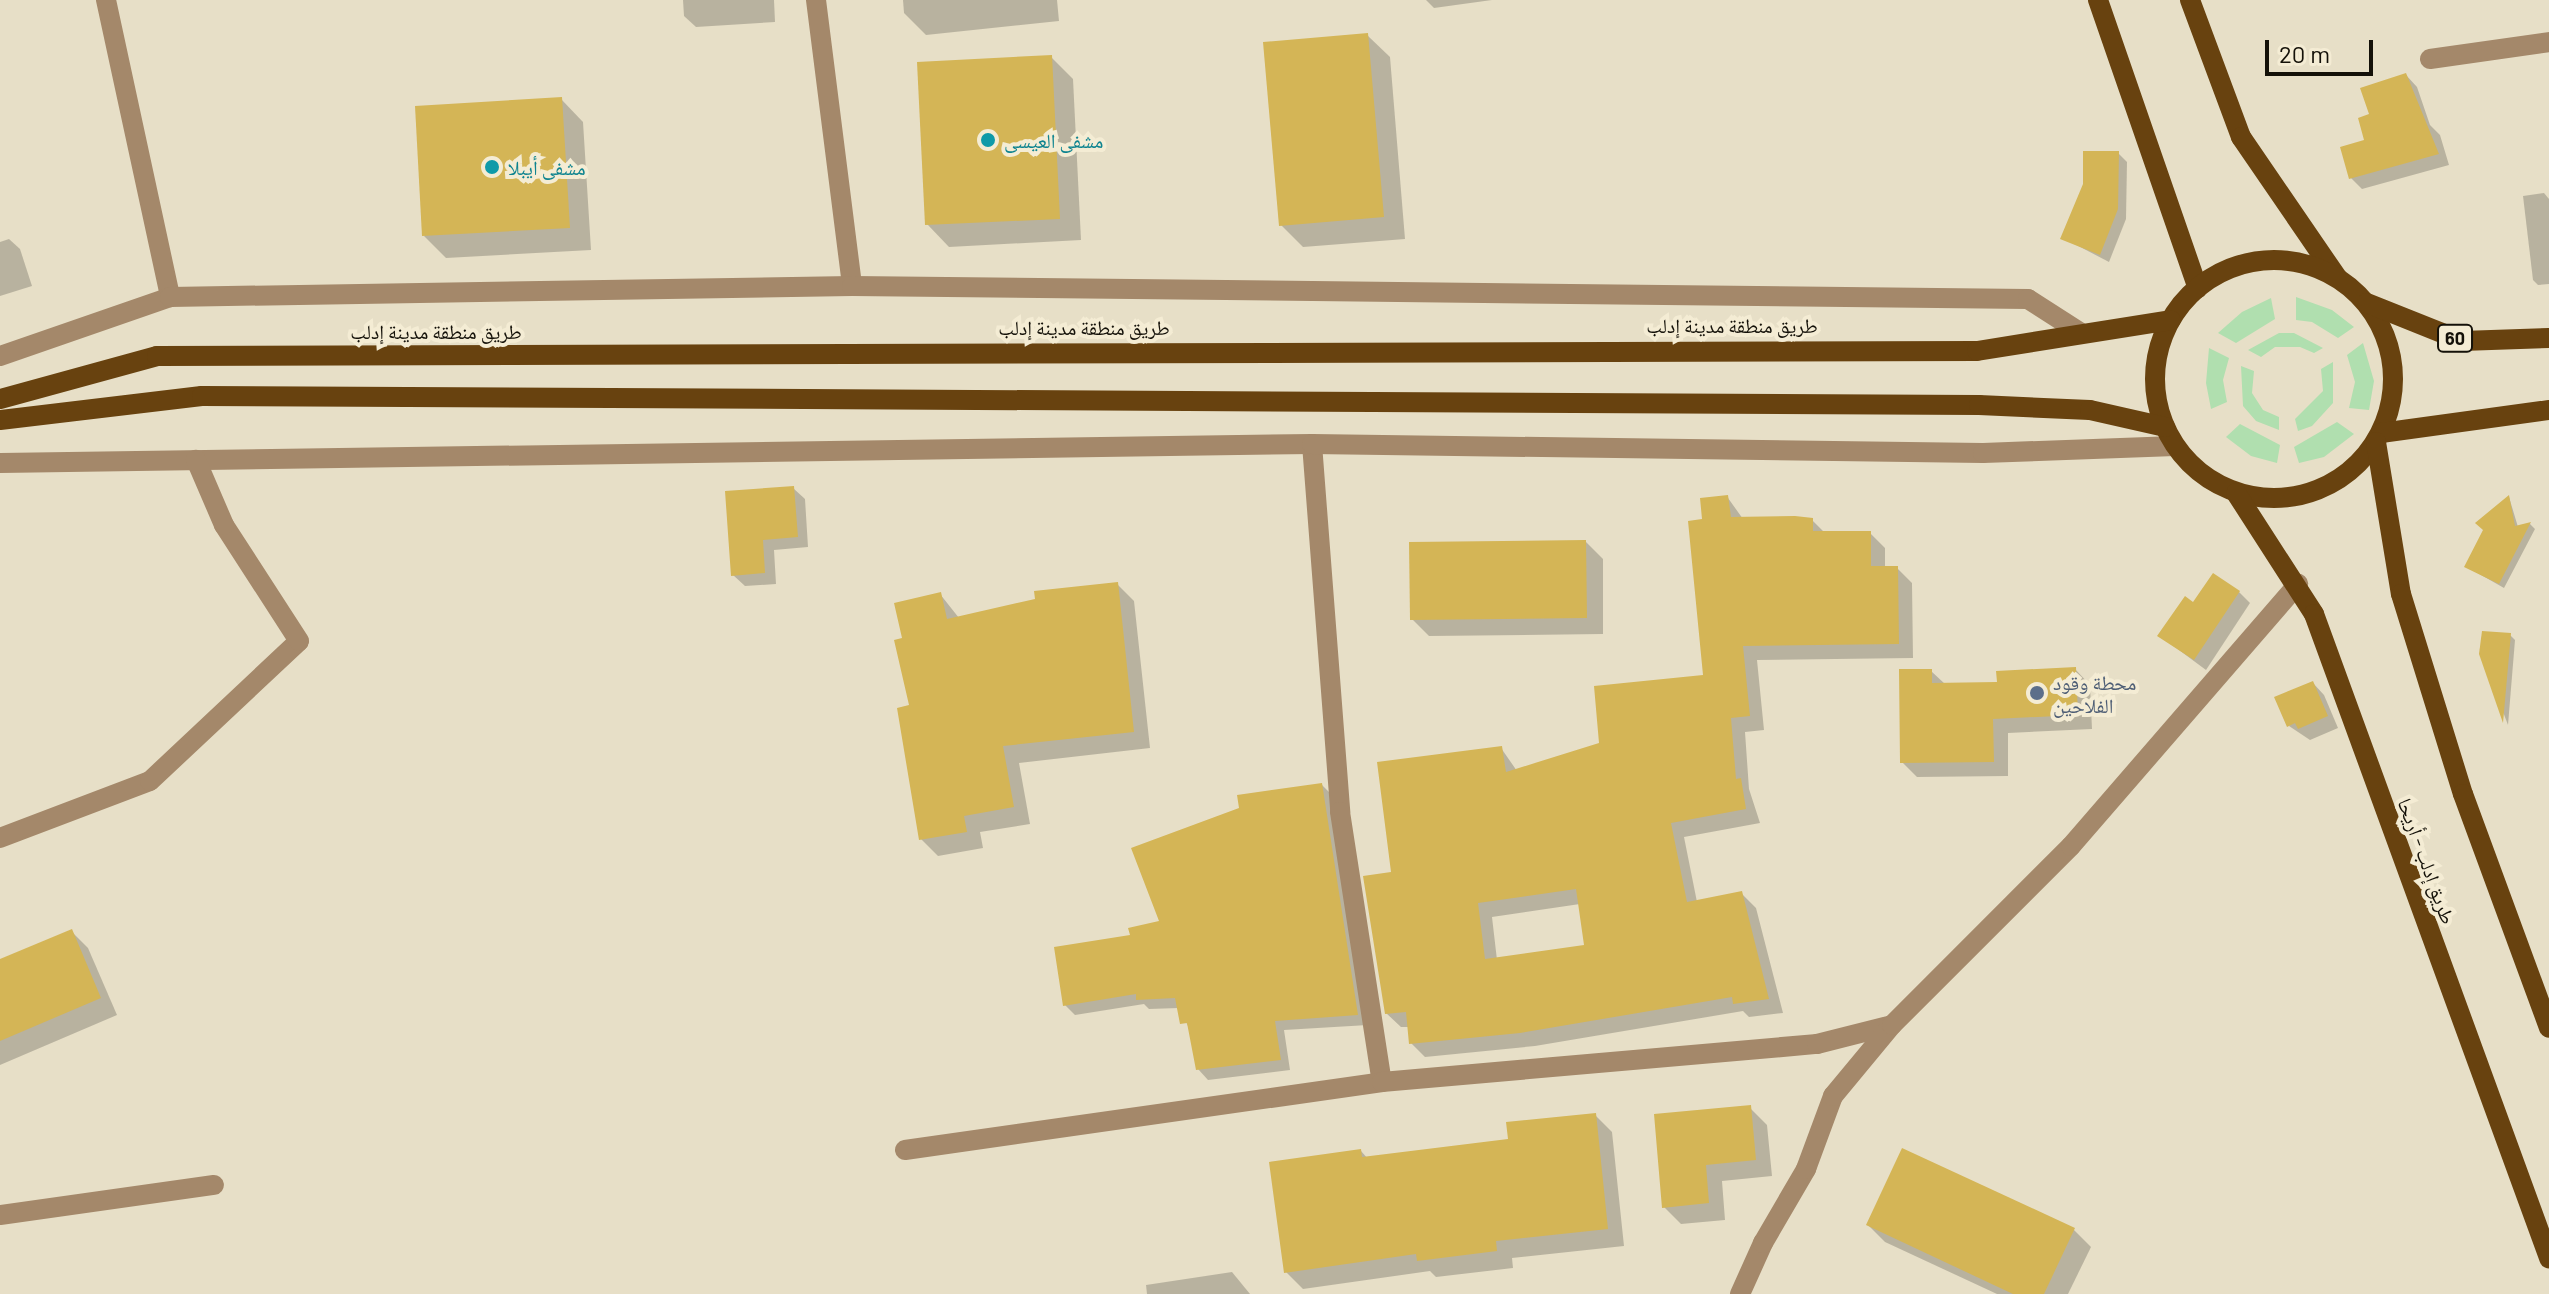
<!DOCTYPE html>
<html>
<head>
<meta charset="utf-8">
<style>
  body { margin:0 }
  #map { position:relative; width:2549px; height:1294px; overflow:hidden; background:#e7dfc7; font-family:Barlow,"Noto Naskh Arabic",sans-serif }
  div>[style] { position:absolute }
  .green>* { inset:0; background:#b0dfaf }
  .shadow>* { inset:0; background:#0003 }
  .building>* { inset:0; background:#d4b556 }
  .minor>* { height:20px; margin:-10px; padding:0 10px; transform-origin:10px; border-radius:10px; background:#a4886a }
  .major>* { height:20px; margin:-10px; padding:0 10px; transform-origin:10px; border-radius:10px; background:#68420f }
  .major>.ring { margin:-10px; padding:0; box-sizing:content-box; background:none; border:20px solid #68420f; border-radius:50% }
  .dots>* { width:22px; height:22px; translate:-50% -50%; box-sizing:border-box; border:4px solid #f4ecd4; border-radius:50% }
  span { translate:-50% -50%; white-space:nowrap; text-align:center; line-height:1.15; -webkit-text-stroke:8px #f4ecd4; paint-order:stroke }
  .shield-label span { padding:2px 6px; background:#f4ecd4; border:2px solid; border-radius:6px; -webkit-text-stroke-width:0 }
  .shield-label { font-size:18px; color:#141109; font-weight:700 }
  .culture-label { font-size:20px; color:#0d838f }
  .left { translate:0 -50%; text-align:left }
  .street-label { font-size:20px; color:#141109 }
  .service-label { font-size:20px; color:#4e5e75 }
  .scale { position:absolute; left:2265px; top:40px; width:108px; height:36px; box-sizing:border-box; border:4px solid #141109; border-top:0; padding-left:10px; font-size:24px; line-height:28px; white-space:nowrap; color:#141109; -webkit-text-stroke:6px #f4ecd4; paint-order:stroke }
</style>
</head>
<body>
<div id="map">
  <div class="green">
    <div style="clip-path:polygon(2296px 297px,2332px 310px,2354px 327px,2338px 338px,2312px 322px,2296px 320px)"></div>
    <div style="clip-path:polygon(2271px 298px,2275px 319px,2236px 343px,2218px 333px,2242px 312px)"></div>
    <div style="clip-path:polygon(2279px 333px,2294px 333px,2323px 348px,2314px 353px,2300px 347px,2275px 347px,2261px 357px,2248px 350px)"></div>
    <div style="clip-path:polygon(2363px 343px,2374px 381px,2369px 410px,2349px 408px,2355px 382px,2347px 355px)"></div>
    <div style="clip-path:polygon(2209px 348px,2229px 358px,2223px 380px,2227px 402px,2211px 409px,2206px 383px)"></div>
    <div style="clip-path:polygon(2333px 362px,2333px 403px,2312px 426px,2298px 431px,2295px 419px,2323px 391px,2321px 369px)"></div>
    <div style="clip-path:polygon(2241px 366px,2254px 371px,2252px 393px,2263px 410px,2279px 417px,2279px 430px,2256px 421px,2243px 406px)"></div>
    <div style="clip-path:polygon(2337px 422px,2354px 434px,2324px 457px,2299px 463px,2294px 447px)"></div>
    <div style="clip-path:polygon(2240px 424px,2280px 445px,2277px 463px,2251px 456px,2226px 437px)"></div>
  </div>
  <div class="shadow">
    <div style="clip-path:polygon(683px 0,774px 0,775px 22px,696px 27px,684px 16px)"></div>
    <div style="clip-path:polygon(903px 0,1057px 0,1059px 21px,926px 35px,904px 13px)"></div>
    <div style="clip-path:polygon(1426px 0,1492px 0,1434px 8px)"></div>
    <div style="clip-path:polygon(1367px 35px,1390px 57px,1405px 239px,1303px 247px,1281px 225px)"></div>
    <div style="clip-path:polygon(1051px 57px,1073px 79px,1081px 240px,949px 247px,927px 224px)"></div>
    <div style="clip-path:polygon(2406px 75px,2417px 87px,2430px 125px,2440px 135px,2449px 165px,2362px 189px,2351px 178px,2367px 142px,2371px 116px)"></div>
    <div style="clip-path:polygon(561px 99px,583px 122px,591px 250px,446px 258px,424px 236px)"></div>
    <div style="clip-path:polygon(2118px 153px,2127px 162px,2126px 219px,2109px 262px,2063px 238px)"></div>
    <div style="clip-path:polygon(2544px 193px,2549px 199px,2549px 284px,2538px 285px,2533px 280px,2523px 196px)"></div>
    <div style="clip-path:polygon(9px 239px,20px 249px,32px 286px,0 296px,0 242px)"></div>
    <div style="clip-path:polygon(793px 488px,805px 499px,808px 547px,774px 550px,776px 584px,745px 586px,733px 575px)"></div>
    <div style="clip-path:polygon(2509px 497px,2518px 527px,2530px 524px,2535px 529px,2504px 588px,2467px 567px)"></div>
    <div style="clip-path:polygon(evenodd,1728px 498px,1743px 519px,1812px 520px,1825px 533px,1870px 533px,1885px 548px,1885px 568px,1897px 568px,1912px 583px,1913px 658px,1757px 660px,1764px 730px,1745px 732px,1749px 789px,1760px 823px,1684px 837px,1697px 902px,1742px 894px,1756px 908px,1783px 1013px,1749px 1017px,1743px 1011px,1535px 1046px,1425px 1057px,1411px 1043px,1409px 1027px,1401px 1027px,1386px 1013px,1393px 874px,1501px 748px,1517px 771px,1601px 744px,1705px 677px,1704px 521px,1728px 498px,1580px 904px,1587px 946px,1497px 960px,1492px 917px,1580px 904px)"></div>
    <div style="clip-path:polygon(1586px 542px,1603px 559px,1603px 634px,1429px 636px,1412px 619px)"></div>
    <div style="clip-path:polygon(1117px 584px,1134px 601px,1150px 748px,1019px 763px,1030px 824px,980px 832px,983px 848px,938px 856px,921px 839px,904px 639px,940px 594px,959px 618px)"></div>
    <div style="clip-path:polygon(2239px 592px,2250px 603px,2206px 670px,2160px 636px,2194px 604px)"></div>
    <div style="clip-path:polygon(2510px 635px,2515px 640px,2508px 725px,2481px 654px)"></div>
    <div style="clip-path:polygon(2075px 669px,2090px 685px,2092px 729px,2008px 733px,2008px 776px,1917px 777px,1902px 762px,1931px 671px,1945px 684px,1999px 684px)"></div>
    <div style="clip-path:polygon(2313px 683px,2324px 695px,2338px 728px,2310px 740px,2289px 726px)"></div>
    <div style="clip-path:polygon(1322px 785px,1332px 795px,1368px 1025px,1284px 1030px,1290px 1070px,1208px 1080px,1198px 1069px,1191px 1032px,1179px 1008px,1149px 1009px,1144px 1004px,1075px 1015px,1065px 1005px,1132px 936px,1161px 922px)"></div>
    <div style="clip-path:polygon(71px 931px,88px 948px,117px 1015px,0 1065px,0 961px)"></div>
    <div style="clip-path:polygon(1750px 1108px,1767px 1125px,1772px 1176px,1722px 1181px,1725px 1220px,1681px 1224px,1664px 1207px)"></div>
    <div style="clip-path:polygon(1595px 1115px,1612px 1132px,1624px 1246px,1512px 1258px,1513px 1268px,1436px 1277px,1430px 1271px,1303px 1289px,1286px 1272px,1361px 1151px,1368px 1159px,1510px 1141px)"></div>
    <div style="clip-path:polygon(1868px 1225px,2074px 1230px,2091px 1247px,2068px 1294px,1997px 1294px,1885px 1242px)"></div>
    <div style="clip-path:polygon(1232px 1272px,1250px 1294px,1147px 1294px,1146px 1285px)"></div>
  </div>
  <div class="building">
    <div style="clip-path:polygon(1368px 33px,1384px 217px,1279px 226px,1263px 42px)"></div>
    <div style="clip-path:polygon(1052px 55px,1060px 219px,925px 225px,917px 62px)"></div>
    <div style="clip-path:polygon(2406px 73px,2439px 154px,2349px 179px,2340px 147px,2364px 140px,2358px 118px,2369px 114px,2360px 88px)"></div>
    <div style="clip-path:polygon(562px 97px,570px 228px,422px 236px,415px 106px)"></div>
    <div style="clip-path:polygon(2083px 151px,2119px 151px,2118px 209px,2100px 255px,2060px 239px,2083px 184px)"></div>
    <div style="clip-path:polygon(794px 486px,798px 537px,763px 540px,765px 573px,731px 576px,725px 491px)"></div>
    <div style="clip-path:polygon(evenodd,1728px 495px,1731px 517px,1795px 516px,1813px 518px,1813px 531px,1871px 531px,1871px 566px,1898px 566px,1899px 644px,1743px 646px,1750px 716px,1731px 718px,1736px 779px,1741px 778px,1746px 809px,1671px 823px,1687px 902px,1742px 891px,1769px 999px,1733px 1004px,1732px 997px,1520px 1033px,1409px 1044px,1406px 1012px,1385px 1014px,1363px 876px,1391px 872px,1377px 762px,1502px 746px,1506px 772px,1599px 743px,1594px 686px,1703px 675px,1688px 521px,1702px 519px,1700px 498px,1728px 495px,1576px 889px,1584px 945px,1485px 959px,1478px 903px,1576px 889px)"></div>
    <div style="clip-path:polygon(2509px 495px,2515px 526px,2531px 522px,2499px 584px,2464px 567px,2483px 530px,2475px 523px)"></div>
    <div style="clip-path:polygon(1586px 540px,1587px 618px,1410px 620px,1409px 542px)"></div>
    <div style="clip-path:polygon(2213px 573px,2240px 591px,2194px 660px,2157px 636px,2185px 596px,2193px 602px)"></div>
    <div style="clip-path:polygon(1118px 582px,1134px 732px,1003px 746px,1014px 807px,964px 816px,967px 832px,919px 840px,897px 708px,909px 705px,894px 640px,902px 638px,894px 603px,941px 592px,947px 619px,1035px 599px,1034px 591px)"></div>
    <div style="clip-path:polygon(2482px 631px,2511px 633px,2503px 723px,2479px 654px)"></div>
    <div style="clip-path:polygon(2076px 667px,2078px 715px,1993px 719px,1994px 762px,1900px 763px,1899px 669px,1932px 669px,1932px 683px,1997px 682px,1996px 671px)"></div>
    <div style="clip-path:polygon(2313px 681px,2328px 716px,2298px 729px,2295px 723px,2287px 727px,2274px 697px)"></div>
    <div style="clip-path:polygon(1322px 783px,1358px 1015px,1275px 1021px,1281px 1060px,1196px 1070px,1187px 1023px,1180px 1024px,1175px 998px,1136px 1000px,1136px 994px,1063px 1006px,1054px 947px,1130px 935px,1128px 928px,1159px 921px,1131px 848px,1239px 808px,1237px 795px)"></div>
    <div style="clip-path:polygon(72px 929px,101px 998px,0 1041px,0 959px)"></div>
    <div style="clip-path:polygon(1751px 1105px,1756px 1160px,1706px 1165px,1709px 1203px,1662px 1208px,1654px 1114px)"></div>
    <div style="clip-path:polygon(1596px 1113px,1608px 1229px,1496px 1241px,1497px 1251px,1417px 1261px,1416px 1254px,1284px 1273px,1269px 1162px,1361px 1149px,1362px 1157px,1508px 1139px,1506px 1122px)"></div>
    <div style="clip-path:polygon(1902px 1148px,2075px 1228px,2044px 1294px,2013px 1294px,1866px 1225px)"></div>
  </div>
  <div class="minor">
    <div style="left:106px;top:0;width:304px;rotate:77.8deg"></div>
    <div style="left:816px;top:0;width:288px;rotate:82.8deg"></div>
    <div style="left:2430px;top:59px;width:120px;rotate:-8.1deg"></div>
    <div style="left:0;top:356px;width:180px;rotate:-19.1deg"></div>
    <div style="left:170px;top:297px;width:682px;rotate:-0.92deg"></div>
    <div style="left:852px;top:286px;width:1176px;rotate:0.63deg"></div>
    <div style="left:2028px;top:299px;width:63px;rotate:32.7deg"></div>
    <div style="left:1312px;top:444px;width:369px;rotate:85.6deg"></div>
    <div style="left:1340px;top:812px;width:273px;rotate:81.2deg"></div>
    <div style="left:0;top:463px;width:1312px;rotate:-0.83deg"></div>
    <div style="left:1312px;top:444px;width:671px;rotate:0.77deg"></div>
    <div style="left:1983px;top:453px;width:192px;rotate:-2.1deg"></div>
    <div style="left:0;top:838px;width:160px;rotate:-20.8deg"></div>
    <div style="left:150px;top:781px;width:204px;rotate:-43.2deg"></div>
    <div style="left:299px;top:641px;width:138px;rotate:-122.9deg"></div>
    <div style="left:224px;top:525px;width:71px;rotate:-113.3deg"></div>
    <div style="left:905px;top:1150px;width:482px;rotate:-8.1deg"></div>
    <div style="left:1382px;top:1082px;width:437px;rotate:-5deg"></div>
    <div style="left:1817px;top:1044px;width:77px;rotate:-14.2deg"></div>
    <div style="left:0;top:1215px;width:216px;rotate:-8deg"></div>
    <div style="left:1740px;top:1294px;width:56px;rotate:-65.7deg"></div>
    <div style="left:1763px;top:1243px;width:86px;rotate:-59.8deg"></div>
    <div style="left:1806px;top:1169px;width:78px;rotate:-69.7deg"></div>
    <div style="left:1833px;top:1096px;width:92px;rotate:-50.3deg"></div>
    <div style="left:1892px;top:1025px;width:253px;rotate:-45deg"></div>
    <div style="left:2071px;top:846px;width:347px;rotate:-49.1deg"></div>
  </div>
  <div class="major">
    <div style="left:2098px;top:0;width:305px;rotate:70.9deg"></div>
    <div style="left:2190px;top:0;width:146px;rotate:69.6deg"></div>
    <div style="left:2241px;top:137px;width:170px;rotate:55.6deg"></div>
    <div class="ring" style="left:2155px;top:260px;width:218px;height:218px"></div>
    <div style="left:2367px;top:303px;width:102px;rotate:21.8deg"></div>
    <div style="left:2462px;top:341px;width:87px;rotate:-2deg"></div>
    <div style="left:0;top:399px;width:163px;rotate:-15.3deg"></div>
    <div style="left:157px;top:356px;width:1820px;rotate:-0.16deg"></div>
    <div style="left:1977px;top:351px;width:196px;rotate:-9.1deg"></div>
    <div style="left:0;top:420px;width:203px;rotate:-6.8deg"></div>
    <div style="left:202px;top:396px;width:1777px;rotate:0.29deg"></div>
    <div style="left:1979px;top:405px;width:111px;rotate:2.6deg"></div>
    <div style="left:2090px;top:410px;width:77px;rotate:12.8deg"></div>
    <div style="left:2381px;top:433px;width:170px;rotate:-7.8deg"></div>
    <div style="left:2376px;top:442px;width:154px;rotate:80.7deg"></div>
    <div style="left:2401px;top:594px;width:209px;rotate:72.8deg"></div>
    <div style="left:2463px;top:794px;width:249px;rotate:69.8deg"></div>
    <div style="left:2236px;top:493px;width:144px;rotate:57.2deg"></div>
    <div style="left:2314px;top:614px;width:686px;rotate:69.95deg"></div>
  </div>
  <div class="dots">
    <div style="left:988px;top:140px;background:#0f9aa8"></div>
    <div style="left:492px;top:167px;background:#0f9aa8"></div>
    <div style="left:2037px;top:693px;background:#5c6f8a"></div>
  </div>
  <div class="shield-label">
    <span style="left:2455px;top:338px">60</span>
  </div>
  <div class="culture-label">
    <span class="left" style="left:1004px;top:140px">مشفى العيسى</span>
    <span class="left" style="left:508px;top:167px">مشفى أيبلا</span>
  </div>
  <div class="street-label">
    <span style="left:1732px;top:325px">طريق منطقة مدينة إدلب</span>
    <span style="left:1084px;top:327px">طريق منطقة مدينة إدلب</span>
    <span style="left:436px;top:331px">طريق منطقة مدينة إدلب</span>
    <span style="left:2427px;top:861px;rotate:70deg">طريق إدلب - أريحا</span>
  </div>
  <div class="service-label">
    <span class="left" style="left:2053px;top:694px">محطة وقود<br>الفلاحين</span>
  </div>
  <div class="scale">20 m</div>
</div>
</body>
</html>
